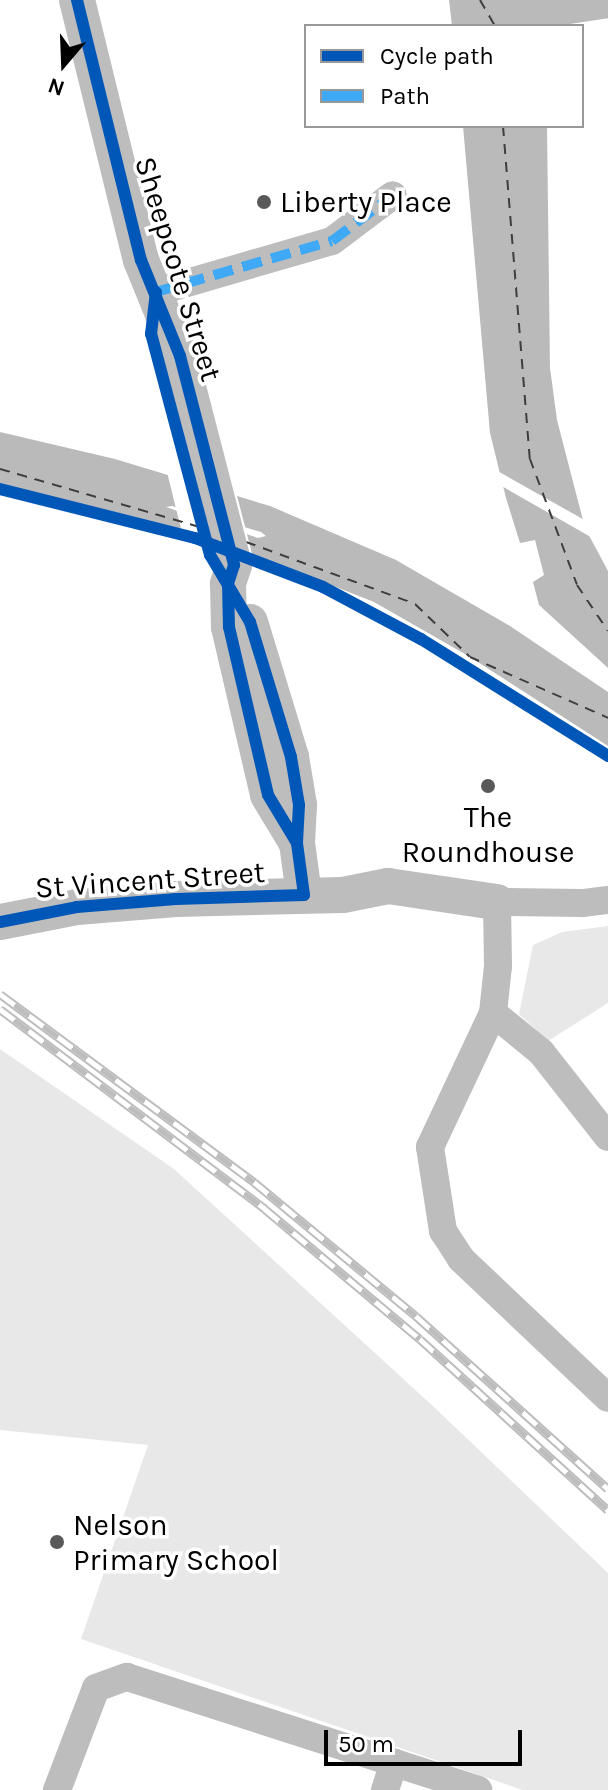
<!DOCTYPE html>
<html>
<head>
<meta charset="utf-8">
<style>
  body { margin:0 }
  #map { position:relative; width:608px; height:1790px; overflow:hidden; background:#fff; font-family:Karla,sans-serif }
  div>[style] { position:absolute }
  .green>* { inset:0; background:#e8e8e8 }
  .water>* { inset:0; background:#bababa }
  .pier>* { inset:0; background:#fff }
  .canal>* { height:28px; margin:-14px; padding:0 14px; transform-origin:14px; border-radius:14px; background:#bababa }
  .ferry>* { height:2px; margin-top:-1px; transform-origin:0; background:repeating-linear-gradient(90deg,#3e3e3e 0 10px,transparent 0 18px) }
  .minor>* { height:28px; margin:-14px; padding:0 14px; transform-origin:14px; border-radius:14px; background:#bdbdbd }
  .tertiary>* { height:36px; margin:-18px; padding:0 18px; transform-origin:18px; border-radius:18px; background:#bdbdbd }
  .rail>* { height:9px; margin-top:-4.5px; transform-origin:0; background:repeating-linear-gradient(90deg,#fff 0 18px,#bdbdbd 0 36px); box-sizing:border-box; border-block:2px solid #bdbdbd }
  .quiet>* { height:10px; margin-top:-5px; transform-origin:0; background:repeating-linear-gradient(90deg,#3fa9f5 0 20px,transparent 0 30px) }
  .cycleway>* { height:12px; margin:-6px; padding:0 6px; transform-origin:6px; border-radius:6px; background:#0057b8 }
  .dots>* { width:22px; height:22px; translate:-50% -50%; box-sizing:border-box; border:4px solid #fff; border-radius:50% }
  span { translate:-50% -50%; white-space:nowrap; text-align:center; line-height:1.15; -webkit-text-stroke:7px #fff; paint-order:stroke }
  .poi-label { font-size:30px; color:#000 }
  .left { translate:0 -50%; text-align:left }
  .street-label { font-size:30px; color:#000 }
  .legend { position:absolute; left:304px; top:24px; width:280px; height:104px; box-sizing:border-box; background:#fff; border:2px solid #999; margin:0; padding:10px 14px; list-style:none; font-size:24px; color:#000 }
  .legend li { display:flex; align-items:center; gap:16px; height:40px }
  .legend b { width:40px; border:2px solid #999 }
  .north { position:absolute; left:24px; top:24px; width:80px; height:80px; -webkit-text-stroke:6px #fff; paint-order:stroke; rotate:199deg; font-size:22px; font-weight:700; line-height:32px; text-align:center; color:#000 }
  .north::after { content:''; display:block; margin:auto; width:28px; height:36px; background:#000; clip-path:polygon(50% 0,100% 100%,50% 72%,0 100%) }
  .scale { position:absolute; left:324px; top:1730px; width:198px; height:36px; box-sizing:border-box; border:4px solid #000; border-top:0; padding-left:10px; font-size:24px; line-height:28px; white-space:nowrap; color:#000; -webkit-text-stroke:6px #fff; paint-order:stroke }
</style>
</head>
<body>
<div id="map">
  <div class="green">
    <div style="clip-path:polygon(608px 926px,608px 1003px,548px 1041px,519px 1014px,533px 945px,562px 932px)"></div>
    <div style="clip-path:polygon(0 1049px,174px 1169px,435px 1408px,608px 1573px,608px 1790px,523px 1790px,81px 1639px,148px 1445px,0 1430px)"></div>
  </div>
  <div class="water">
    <div style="clip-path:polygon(449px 0,544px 0,546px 26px,452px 26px)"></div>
    <div style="clip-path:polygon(463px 126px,547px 126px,550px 368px,557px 420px,585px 528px,608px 571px,608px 668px,539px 605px,533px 582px,544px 575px,535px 540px,520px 543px,506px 498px,490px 433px)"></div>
    <div style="clip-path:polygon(evenodd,0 432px,115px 459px,270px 506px,396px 560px,510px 626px,608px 692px,608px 746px,470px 657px,374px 602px,278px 564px,135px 517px,0 484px,0 432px,172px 506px,261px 532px,266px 536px,258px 538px,166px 507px,172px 506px)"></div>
  </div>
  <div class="pier">
    <div style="clip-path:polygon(494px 469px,588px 522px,596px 540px,498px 484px)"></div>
    <div style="clip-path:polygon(167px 472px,236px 492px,254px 561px,183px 537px)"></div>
  </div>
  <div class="canal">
    <div style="left:510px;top:19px;width:99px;rotate:-8.7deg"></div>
  </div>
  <div class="ferry">
    <div style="left:480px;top:0;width:30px;rotate:60deg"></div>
    <div style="left:503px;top:126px;width:334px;rotate:85.4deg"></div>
    <div style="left:530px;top:459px;width:134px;rotate:69.5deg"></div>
    <div style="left:577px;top:585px;width:55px;rotate:56deg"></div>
    <div style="left:0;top:469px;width:215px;rotate:16.2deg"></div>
    <div style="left:246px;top:542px;width:180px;rotate:20.1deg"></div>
    <div style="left:415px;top:604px;width:76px;rotate:43.9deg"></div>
    <div style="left:470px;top:657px;width:151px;rotate:23.8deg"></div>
  </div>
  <div class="minor">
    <div style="left:156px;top:292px;width:183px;rotate:-16.2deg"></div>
    <div style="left:332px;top:241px;width:76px;rotate:-37deg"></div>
    <div style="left:608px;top:900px;width:26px;rotate:173deg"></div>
    <div style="left:582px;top:903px;width:85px;rotate:-179.3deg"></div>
    <div style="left:497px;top:902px;width:64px;rotate:89.1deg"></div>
    <div style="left:498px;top:966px;width:47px;rotate:96.1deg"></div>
    <div style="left:493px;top:1013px;width:148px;rotate:115.2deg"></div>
    <div style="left:430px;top:1147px;width:85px;rotate:81.2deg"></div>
    <div style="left:443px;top:1231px;width:33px;rotate:57deg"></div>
    <div style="left:461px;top:1259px;width:202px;rotate:43.4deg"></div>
    <div style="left:493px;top:1013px;width:62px;rotate:39.1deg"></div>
    <div style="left:541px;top:1052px;width:108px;rotate:51.8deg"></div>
    <div style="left:57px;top:1790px;width:109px;rotate:-69.1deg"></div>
    <div style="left:96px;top:1688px;width:33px;rotate:-20deg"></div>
    <div style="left:127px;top:1677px;width:369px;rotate:17.8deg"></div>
    <div style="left:385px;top:1790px;width:29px;rotate:-72deg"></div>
  </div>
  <div class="tertiary">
    <div style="left:77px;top:0;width:268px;rotate:76.2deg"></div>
    <div style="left:141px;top:260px;width:104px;rotate:67.9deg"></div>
    <div style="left:180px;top:356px;width:216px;rotate:75.5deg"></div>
    <div style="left:234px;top:565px;width:20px;rotate:108deg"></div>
    <div style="left:228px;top:584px;width:43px;rotate:88.7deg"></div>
    <div style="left:229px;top:627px;width:172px;rotate:76.9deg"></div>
    <div style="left:268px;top:795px;width:56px;rotate:58.9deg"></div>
    <div style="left:250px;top:622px;width:141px;rotate:73.1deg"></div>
    <div style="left:291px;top:757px;width:49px;rotate:80.5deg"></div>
    <div style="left:299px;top:805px;width:38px;rotate:93deg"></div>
    <div style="left:297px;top:843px;width:52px;rotate:82.3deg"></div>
    <div style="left:0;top:922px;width:78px;rotate:-11deg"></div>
    <div style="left:77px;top:907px;width:99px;rotate:-4.6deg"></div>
    <div style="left:176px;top:899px;width:167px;rotate:-1.4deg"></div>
    <div style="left:343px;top:895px;width:46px;rotate:-11.3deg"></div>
    <div style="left:388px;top:886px;width:110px;rotate:8.4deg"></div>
  </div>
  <div class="rail">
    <div style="left:0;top:994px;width:316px;rotate:36.5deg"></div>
    <div style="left:254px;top:1182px;width:210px;rotate:39.6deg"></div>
    <div style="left:416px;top:1316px;width:258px;rotate:42deg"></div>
    <div style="left:0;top:1009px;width:332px;rotate:37deg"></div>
    <div style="left:265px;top:1209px;width:202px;rotate:40deg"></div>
    <div style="left:420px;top:1339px;width:254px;rotate:42.3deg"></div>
  </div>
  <div class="quiet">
    <div style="left:156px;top:292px;width:183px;rotate:-16.2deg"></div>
    <div style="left:332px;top:241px;width:76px;rotate:-37deg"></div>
  </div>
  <div class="cycleway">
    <div style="left:77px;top:0;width:268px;rotate:76.2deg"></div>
    <div style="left:141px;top:260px;width:104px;rotate:67.9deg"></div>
    <div style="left:180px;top:356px;width:216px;rotate:75.5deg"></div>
    <div style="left:234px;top:565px;width:20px;rotate:108deg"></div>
    <div style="left:228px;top:584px;width:43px;rotate:88.7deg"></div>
    <div style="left:229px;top:627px;width:172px;rotate:76.9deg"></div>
    <div style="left:268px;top:795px;width:56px;rotate:58.9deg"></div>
    <div style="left:0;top:489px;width:201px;rotate:14.1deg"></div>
    <div style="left:195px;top:538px;width:137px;rotate:20.9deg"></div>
    <div style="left:323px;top:587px;width:111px;rotate:28deg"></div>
    <div style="left:421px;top:639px;width:221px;rotate:32deg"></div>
    <div style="left:0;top:922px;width:78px;rotate:-11deg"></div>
    <div style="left:77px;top:907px;width:99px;rotate:-4.6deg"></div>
    <div style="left:176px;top:899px;width:128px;rotate:-1.8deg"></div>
    <div style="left:304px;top:895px;width:52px;rotate:-97.7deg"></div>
    <div style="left:297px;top:843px;width:38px;rotate:-87deg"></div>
    <div style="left:299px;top:805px;width:49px;rotate:-99.5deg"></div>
    <div style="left:291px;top:757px;width:141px;rotate:-106.9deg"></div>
    <div style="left:250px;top:622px;width:78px;rotate:-120.8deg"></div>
    <div style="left:210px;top:555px;width:229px;rotate:-104.9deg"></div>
    <div style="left:151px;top:334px;width:42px;rotate:-83.2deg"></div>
  </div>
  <div class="dots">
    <div style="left:264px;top:202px;background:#595959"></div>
    <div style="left:488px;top:786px;background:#595959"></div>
    <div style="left:57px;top:1542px;background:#595959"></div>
  </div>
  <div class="poi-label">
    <span class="left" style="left:280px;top:202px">Liberty Place</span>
    <span style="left:488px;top:834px">The<br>Roundhouse</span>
    <span class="left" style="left:73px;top:1542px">Nelson<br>Primary School</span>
  </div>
  <div class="street-label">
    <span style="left:178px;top:269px;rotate:73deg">Sheepcote Street</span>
    <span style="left:150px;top:880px;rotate:-4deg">St Vincent Street</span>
  </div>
  <ul class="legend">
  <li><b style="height:10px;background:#0057b8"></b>Cycle path</li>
  <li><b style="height:10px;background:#3fa9f5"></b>Path</li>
  </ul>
  <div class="north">N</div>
  <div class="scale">50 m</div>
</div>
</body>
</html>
